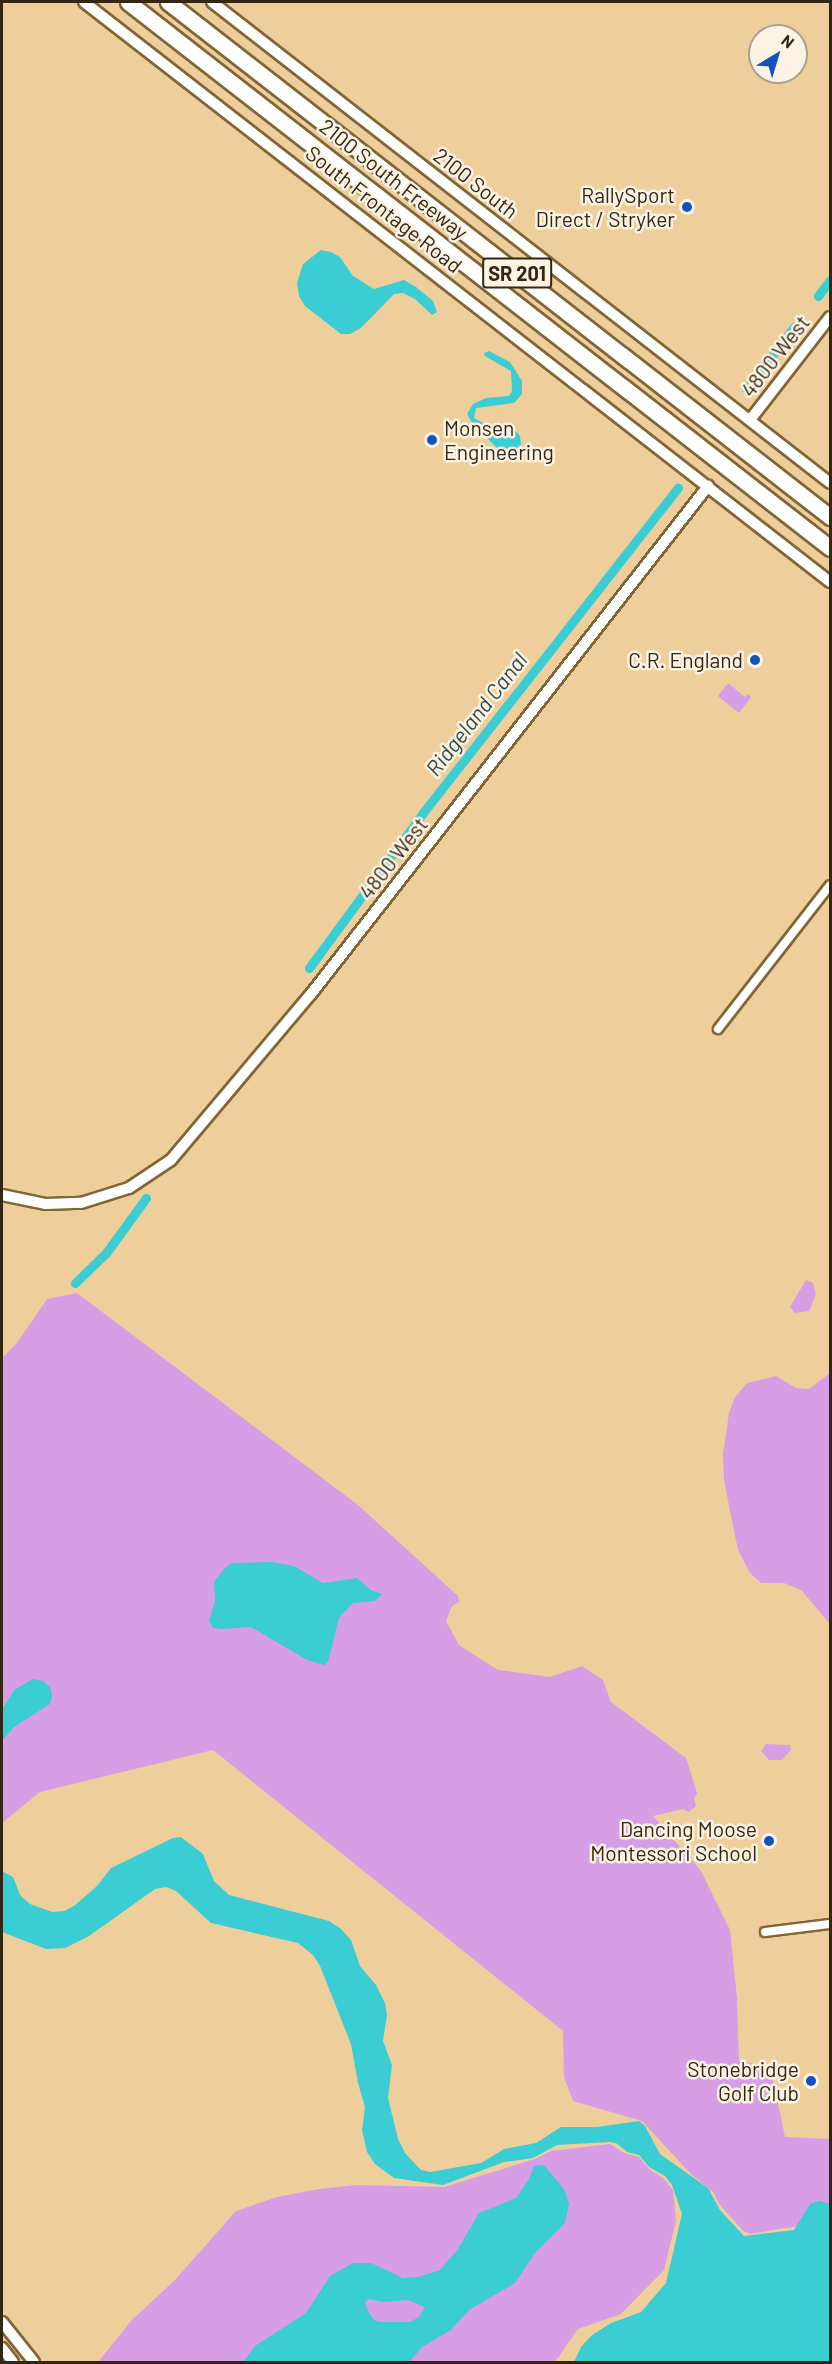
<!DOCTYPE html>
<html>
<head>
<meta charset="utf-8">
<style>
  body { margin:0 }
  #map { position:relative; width:832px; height:2364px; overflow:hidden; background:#eecf9c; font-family:Barlow,sans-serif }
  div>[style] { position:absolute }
  .green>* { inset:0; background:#d79de5 }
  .water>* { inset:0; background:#3acdd4 }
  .canal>* { height:9px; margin:-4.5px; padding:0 4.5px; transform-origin:4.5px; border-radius:4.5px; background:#3acdd4 }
  .roads { filter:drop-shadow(2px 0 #816535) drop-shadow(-2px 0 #816535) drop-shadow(0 2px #816535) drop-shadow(0 -2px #816535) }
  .minor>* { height:8px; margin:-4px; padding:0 4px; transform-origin:4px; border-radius:4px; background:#fff }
  .tertiary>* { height:10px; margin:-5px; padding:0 5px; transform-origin:5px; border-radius:5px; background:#fff }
  .motorway>* { height:15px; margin:-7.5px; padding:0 7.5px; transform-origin:7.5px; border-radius:7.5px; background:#fff }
  .dots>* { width:16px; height:16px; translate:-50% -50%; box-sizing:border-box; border:3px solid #fdf3e4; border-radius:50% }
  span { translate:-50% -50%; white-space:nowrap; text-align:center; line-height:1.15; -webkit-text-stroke:5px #fdf3e4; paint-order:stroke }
  .shield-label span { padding:2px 4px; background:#fdf3e4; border:2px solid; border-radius:4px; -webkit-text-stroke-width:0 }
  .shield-label { font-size:20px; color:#332713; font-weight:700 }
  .street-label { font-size:21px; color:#332713 }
  .poi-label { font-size:21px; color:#332713 }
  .right { translate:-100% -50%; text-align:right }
  .left { translate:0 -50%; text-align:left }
  .water-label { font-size:22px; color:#2c4a4c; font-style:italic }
  .frame { position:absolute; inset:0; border:3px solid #332713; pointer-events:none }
  .north { position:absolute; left:748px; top:24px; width:60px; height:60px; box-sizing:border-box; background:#fdf3e4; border:2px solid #aca190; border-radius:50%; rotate:38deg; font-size:16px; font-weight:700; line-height:24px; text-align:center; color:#332713 }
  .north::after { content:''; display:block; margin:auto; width:21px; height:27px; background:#0e54be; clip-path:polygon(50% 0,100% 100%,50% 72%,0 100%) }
</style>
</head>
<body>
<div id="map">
  <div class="green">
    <div style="clip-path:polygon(728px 683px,745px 697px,748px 694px,751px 697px,739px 713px,718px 696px)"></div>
    <div style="clip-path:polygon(806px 1280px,813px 1283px,816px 1294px,809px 1311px,795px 1313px,790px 1307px)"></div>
    <div style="clip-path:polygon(77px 1293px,358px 1505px,458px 1596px,459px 1602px,452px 1606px,446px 1621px,459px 1645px,498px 1670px,550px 1677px,582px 1666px,603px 1680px,611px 1702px,686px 1758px,697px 1793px,694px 1799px,696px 1806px,689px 1812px,683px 1809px,653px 1816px,701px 1871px,730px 1930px,737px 1998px,739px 2061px,770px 2066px,785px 2137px,830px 2139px,830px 2225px,784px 2228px,751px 2234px,743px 2231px,719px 2204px,714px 2193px,691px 2174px,642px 2121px,573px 2101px,564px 2077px,563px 2031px,213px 1750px,40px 1792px,2px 1823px,2px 1358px,17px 1343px,47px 1299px)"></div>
    <div style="clip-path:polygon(830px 1373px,830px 1624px,801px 1590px,784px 1583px,761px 1583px,750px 1573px,738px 1550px,733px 1526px,724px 1480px,723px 1454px,729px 1413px,735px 1397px,747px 1383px,776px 1376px,796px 1388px,809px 1389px)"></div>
    <div style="clip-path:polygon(766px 1744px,790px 1745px,791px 1750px,782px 1760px,769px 1760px,761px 1751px)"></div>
    <div style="clip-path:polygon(610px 2144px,624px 2153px,639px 2157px,649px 2169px,663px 2178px,673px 2190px,676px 2221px,664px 2270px,621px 2314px,578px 2329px,555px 2362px,98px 2362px,131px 2321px,175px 2280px,236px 2211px,277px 2197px,319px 2189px,357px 2185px,444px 2187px,535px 2159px,551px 2151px)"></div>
  </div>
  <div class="water">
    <div style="clip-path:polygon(321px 250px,331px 252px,340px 257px,353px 276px,374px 289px,404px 280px,416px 287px,433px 301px,437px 312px,432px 315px,415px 299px,403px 293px,394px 294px,361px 328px,350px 334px,341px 334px,305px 306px,299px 296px,297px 283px,303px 264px)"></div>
    <div style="clip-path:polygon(489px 351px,510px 362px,522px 381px,522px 394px,514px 403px,476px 408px,474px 418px,485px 424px,507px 425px,513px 428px,520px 436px,521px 444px,513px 453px,499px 450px,472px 423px,467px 414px,473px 404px,486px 398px,509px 396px,512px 391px,511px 371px,485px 356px,484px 353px)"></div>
    <div style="clip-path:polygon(272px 1562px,294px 1566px,323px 1583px,357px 1578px,371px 1590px,382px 1594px,375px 1601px,353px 1603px,339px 1618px,328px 1662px,324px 1665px,307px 1660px,251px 1627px,223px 1629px,213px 1628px,209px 1621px,215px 1601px,214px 1582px,224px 1569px,231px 1563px)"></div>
    <div style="clip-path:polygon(33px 1679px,43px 1681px,50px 1687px,52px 1696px,50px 1704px,14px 1727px,2px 1741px,2px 1710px,14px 1690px)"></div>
    <div style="clip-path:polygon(181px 1837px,203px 1854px,214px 1881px,229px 1895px,329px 1921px,341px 1929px,351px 1940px,360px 1966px,376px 1985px,385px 2003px,387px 2015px,383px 2041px,392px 2065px,388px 2098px,398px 2139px,405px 2153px,421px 2170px,430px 2172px,481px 2163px,504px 2149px,536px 2143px,561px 2127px,597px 2127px,639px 2121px,645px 2126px,660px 2154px,708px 2188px,720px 2210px,744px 2236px,794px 2230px,810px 2204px,819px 2201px,830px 2204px,830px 2362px,574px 2362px,581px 2347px,592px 2335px,611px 2323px,641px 2312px,666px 2283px,682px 2214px,672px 2185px,665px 2176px,649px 2167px,639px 2155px,627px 2152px,616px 2143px,609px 2142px,557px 2145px,533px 2158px,504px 2162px,443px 2185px,394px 2178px,375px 2164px,367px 2152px,362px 2130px,365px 2107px,358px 2083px,351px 2044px,320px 1966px,313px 1955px,298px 1943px,211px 1923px,176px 1891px,166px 1887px,155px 1889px,89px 1936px,65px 1948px,46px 1949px,2px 1932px,2px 1871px,13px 1877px,20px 1895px,30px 1904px,52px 1912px,64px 1911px,74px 1906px,97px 1886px,111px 1868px,173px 1838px)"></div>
    <div style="clip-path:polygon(evenodd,544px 2165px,564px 2189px,569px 2204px,565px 2223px,535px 2253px,515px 2283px,469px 2310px,451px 2330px,422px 2347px,409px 2362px,243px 2362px,255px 2346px,306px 2313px,330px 2276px,353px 2263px,371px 2263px,403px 2278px,418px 2277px,440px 2270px,458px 2249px,479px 2213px,516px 2198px,529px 2179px,534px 2166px,544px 2165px,369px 2299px,383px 2302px,408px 2300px,425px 2307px,419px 2317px,410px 2322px,380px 2322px,374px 2320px,368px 2311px,365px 2302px,369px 2299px)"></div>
  </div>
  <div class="canal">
    <div style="left:818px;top:296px;width:20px;rotate:-53deg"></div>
    <div style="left:746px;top:389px;width:80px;rotate:-52.1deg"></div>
    <div style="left:309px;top:968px;width:191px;rotate:-53.7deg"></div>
    <div style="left:422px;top:814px;width:415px;rotate:-51.9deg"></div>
    <div style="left:75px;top:1283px;width:43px;rotate:-44.1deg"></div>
    <div style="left:106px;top:1253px;width:68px;rotate:-54deg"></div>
  </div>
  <div class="roads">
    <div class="minor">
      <div style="left:718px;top:1029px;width:182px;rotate:-52.1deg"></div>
      <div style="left:765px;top:1932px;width:65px;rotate:-7deg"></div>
    </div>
    <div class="tertiary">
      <div style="left:84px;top:2px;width:945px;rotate:37.86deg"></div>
      <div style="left:212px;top:2px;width:783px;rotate:37.89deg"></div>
      <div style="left:750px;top:420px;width:130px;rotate:-52.2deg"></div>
      <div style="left:2px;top:1195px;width:45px;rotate:11.6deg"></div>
      <div style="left:46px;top:1204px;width:35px;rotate:-2deg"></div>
      <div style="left:81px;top:1203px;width:50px;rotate:-17.4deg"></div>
      <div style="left:129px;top:1188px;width:50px;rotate:-33.7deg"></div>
      <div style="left:171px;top:1160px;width:217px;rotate:-49.9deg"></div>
      <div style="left:311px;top:994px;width:645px;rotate:-51.99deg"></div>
      <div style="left:2px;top:2322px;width:51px;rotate:51.3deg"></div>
      <div style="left:2px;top:2348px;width:18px;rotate:52deg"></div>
    </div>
    <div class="motorway">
      <div style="left:128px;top:2px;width:889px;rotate:37.87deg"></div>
      <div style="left:168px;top:2px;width:839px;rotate:37.88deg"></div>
    </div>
  </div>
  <div class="dots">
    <div style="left:687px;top:207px;background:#0e54be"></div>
    <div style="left:432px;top:440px;background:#0e54be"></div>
    <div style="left:755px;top:660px;background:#0e54be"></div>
    <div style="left:769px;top:1841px;background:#0e54be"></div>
    <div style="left:811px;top:2081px;background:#0e54be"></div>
  </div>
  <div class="shield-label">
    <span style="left:517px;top:273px">SR 201</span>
  </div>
  <div class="street-label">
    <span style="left:394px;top:179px;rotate:38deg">2100 South Freeway</span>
    <span style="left:476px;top:183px;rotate:38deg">2100 South</span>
    <span style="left:384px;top:209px;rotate:38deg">South Frontage Road</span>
    <span style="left:775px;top:356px;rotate:-52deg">4800 West</span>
    <span style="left:393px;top:858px;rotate:-52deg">4800 West</span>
  </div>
  <div class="poi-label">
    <span class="right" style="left:675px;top:207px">RallySport<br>Direct / Stryker</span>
    <span class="left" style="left:444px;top:440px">Monsen<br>Engineering</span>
    <span class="right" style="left:743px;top:660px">C.R. England</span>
    <span class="right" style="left:757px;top:1841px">Dancing Moose<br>Montessori School</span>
    <span class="right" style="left:799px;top:2081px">Stonebridge<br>Golf Club</span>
  </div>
  <div class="water-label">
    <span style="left:476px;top:714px;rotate:-52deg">Ridgeland Canal</span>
  </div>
  <div class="frame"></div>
  <div class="north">N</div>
</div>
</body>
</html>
